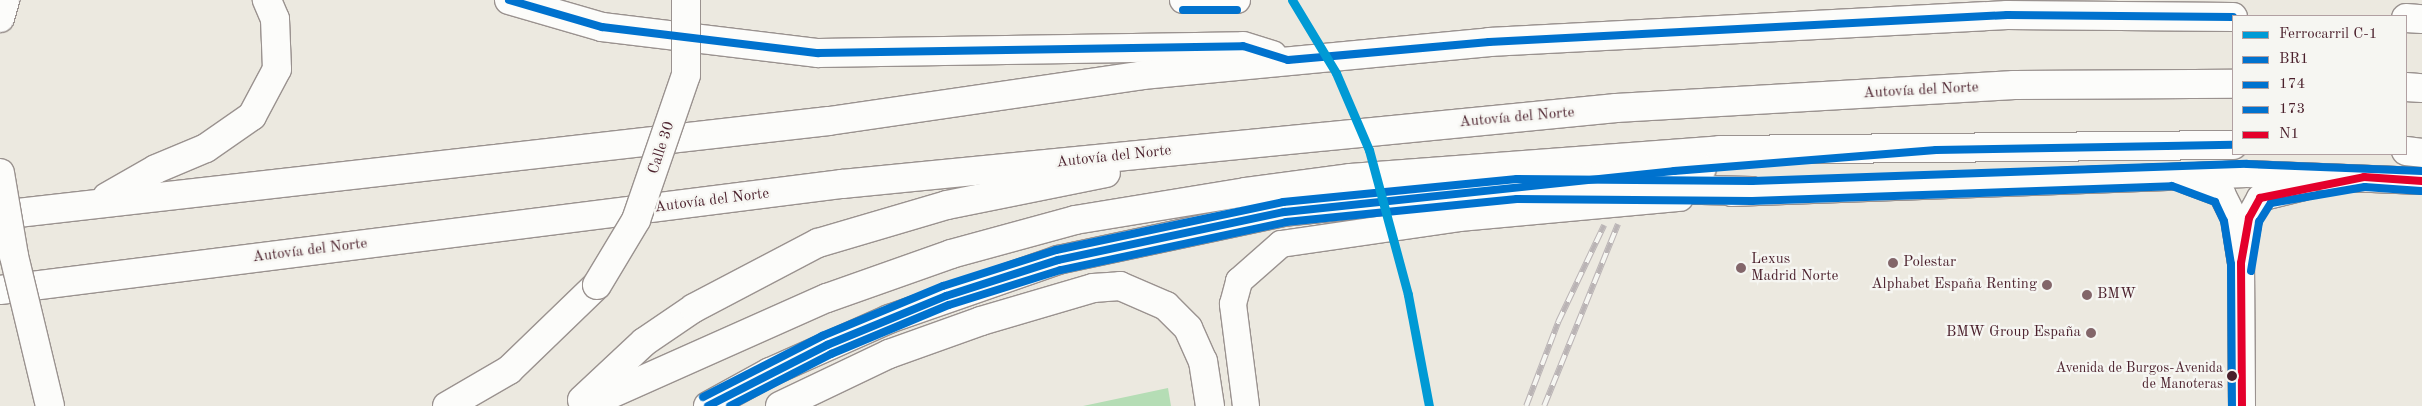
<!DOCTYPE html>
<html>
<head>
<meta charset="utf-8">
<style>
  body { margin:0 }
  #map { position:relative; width:2422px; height:406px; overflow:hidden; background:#ece9e0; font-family:"Old Standard TT",serif }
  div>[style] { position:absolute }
  .green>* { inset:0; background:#b5ddb5 }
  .roads { filter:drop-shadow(1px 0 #9a928f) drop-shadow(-1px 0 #9a928f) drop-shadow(0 1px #9a928f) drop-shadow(0 -1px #9a928f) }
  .minor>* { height:26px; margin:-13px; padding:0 13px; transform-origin:13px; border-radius:13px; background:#fcfcfa }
  .highway>* { height:28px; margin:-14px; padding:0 14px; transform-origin:14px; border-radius:14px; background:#fcfcfa }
  .rail>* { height:5.5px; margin-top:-2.75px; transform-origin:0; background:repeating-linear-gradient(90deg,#f6f6f2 0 11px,#bab4b5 0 22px); box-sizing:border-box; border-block:1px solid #bab4b5 }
  .bridges { filter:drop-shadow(1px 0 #9a928f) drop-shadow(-1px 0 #9a928f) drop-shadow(0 1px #9a928f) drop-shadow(0 -1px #9a928f) }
  .highway-bridge>* { height:28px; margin:-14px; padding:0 14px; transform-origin:14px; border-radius:14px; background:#fcfcfa }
  .bus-1>* { height:8px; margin:-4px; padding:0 4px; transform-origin:4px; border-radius:4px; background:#0072ce }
  .bus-2>* { height:8px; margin:-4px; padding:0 4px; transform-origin:4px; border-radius:4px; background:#0072ce }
  .bus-3>* { height:8px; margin:-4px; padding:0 4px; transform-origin:4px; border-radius:4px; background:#0072ce }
  .bus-4>* { height:8px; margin:-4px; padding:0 4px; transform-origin:4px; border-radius:4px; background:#e4002b }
  .rail-1>* { height:9px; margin:-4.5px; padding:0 4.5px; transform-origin:4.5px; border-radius:4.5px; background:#009ad5 }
  .dots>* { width:14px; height:14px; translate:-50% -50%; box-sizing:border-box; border:2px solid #f6f6f2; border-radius:50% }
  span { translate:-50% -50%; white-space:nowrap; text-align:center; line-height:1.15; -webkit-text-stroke:4.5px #f6f6f2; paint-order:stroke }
  .bus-label { font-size:14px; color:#4a1f2b }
  .right { translate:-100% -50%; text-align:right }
  .street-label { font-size:15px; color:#4a1f2b }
  .poi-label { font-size:15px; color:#4a1f2b }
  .left { translate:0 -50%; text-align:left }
  .legend { position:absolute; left:2232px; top:15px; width:175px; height:140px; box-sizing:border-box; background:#f6f6f2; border:1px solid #b1a0a2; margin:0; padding:6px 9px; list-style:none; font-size:15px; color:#4a1f2b }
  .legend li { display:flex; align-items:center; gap:10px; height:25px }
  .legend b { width:25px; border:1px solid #b1a0a2 }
</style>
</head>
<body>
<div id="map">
  <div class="green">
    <div style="clip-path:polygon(1168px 388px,1171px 406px,1083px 406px)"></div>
  </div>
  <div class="roads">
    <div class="minor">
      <div style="left:1183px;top:0;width:54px"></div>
      <div style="left:2186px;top:180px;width:39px;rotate:21deg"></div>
      <div style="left:2222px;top:194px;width:27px;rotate:63deg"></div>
      <div style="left:2234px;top:218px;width:46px;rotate:81.2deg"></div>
      <div style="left:2241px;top:263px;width:143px;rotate:89.6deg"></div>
      <div style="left:1731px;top:193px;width:516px;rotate:-2.11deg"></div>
      <div style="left:2247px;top:174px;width:175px;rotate:2.3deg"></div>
      <div style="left:2244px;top:247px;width:29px;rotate:-80deg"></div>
      <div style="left:2249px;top:218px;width:23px;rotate:-61deg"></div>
      <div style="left:2260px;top:198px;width:45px;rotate:-14deg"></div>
      <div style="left:1246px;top:406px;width:103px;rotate:-97.3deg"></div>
      <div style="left:1233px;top:304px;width:24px;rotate:-75deg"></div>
      <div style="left:1239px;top:281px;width:56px;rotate:-41.4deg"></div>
      <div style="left:1281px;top:244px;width:180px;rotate:-8.3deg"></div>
      <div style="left:1459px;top:218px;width:222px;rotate:-5.2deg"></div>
    </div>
    <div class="highway">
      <div style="left:509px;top:0;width:97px;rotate:16.2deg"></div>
      <div style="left:602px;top:27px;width:218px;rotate:6.9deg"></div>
      <div style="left:818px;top:53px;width:425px;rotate:-0.9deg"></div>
      <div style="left:1243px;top:46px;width:31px;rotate:17deg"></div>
      <div style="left:0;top:18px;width:19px;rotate:-74deg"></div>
      <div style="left:2406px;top:18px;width:16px;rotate:4deg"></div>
      <div style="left:2406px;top:87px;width:16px;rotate:4deg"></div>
      <div style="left:2406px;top:151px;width:16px;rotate:7deg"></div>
      <div style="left:1651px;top:189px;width:101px;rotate:1.1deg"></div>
      <div style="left:107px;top:197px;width:56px;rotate:-29.7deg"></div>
      <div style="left:156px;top:169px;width:54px;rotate:-22.8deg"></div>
      <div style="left:206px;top:148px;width:56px;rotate:-34.8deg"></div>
      <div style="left:252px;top:116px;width:53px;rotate:-62deg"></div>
      <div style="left:277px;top:69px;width:50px;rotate:-92.3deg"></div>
      <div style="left:275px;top:19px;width:21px;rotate:-113deg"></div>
      <div style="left:0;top:215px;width:834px;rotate:-6.47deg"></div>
      <div style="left:829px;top:121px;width:317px;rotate:-8.3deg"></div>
      <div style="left:1143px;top:75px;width:348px;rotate:-5.4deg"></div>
      <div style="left:1489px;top:42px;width:519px;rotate:-2.98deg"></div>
      <div style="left:2007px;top:15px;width:226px;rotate:0.5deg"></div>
      <div style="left:0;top:290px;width:849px;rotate:-7.18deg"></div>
      <div style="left:842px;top:184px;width:778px;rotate:-5.61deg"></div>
      <div style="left:1616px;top:108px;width:399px;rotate:-3.3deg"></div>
      <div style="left:2014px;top:85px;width:219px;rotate:-0.3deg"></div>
      <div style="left:582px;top:400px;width:85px;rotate:-43.1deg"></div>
      <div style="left:644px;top:342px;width:60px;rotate:-34.2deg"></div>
      <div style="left:694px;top:308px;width:140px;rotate:-27.7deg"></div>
      <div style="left:818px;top:243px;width:134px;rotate:-16.4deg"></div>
      <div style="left:947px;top:205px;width:162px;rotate:-11.4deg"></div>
      <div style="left:447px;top:406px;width:72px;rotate:-30.1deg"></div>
      <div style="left:509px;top:370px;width:122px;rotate:-44deg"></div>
      <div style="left:584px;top:406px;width:266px;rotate:-24deg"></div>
      <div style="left:827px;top:298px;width:132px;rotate:-19.5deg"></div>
      <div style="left:951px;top:254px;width:129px;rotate:-15.3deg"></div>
      <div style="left:1075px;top:220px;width:173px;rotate:-9.3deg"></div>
      <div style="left:1246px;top:192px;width:106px;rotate:-7.6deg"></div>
      <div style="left:1351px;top:178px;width:370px;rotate:-4.3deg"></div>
      <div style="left:1720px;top:150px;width:513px;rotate:-0.56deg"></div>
      <div style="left:708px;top:406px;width:71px;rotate:-28.7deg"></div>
      <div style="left:770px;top:372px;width:130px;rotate:-24deg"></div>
      <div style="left:889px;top:319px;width:179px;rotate:-19.2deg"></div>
      <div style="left:1058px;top:260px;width:231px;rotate:-12deg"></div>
      <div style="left:1284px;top:212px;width:420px;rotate:-5.9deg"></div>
      <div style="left:780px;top:406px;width:121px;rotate:-25.5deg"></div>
      <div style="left:889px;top:354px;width:98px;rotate:-19.7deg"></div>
      <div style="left:981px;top:321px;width:117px;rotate:-16.4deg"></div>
      <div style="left:1093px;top:288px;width:27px;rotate:-4deg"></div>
      <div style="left:1120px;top:286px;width:50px;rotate:23.5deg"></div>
      <div style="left:1166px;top:306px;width:31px;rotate:45deg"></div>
      <div style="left:1188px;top:328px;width:36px;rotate:66deg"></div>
      <div style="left:1203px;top:361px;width:46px;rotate:81.2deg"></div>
    </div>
  </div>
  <div class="rail">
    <div style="left:1526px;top:406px;width:90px;rotate:-69.1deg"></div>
    <div style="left:1558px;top:322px;width:107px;rotate:-64.6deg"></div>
    <div style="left:1544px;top:406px;width:196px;rotate:-67.9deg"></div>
  </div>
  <div class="bridges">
    <div class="highway-bridge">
      <div style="left:0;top:173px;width:84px;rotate:80.4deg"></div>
      <div style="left:14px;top:256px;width:154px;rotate:76.5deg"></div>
      <div style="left:597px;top:285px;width:76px;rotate:-59deg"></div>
      <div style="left:636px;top:220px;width:153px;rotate:-71deg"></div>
      <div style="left:686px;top:75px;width:75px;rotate:-90deg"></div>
    </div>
  </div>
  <div class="bus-1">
    <div style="left:509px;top:0;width:97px;rotate:16.2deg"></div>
    <div style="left:602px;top:27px;width:218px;rotate:6.9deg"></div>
    <div style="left:818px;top:53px;width:425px;rotate:-0.9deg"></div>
    <div style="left:1243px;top:46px;width:47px;rotate:17.3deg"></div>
    <div style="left:1288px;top:60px;width:202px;rotate:-5.1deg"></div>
    <div style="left:1489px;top:42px;width:519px;rotate:-2.98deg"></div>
    <div style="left:2007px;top:15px;width:226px;rotate:0.5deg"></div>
    <div style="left:708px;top:406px;width:134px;rotate:-27.1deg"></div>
    <div style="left:827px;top:345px;width:129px;rotate:-22.4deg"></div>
    <div style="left:946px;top:296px;width:118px;rotate:-17.8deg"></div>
    <div style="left:1058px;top:260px;width:231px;rotate:-12deg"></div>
    <div style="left:1284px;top:212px;width:392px;rotate:-6deg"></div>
    <div style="left:1674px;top:171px;width:263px;rotate:-4.6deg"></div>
    <div style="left:1936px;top:150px;width:297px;rotate:-1deg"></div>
  </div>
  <div class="bus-2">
    <div style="left:1183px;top:10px;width:54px"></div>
    <div style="left:2251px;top:271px;width:50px;rotate:-80.7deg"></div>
    <div style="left:2259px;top:222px;width:22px;rotate:-58deg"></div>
    <div style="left:2271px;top:203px;width:95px;rotate:-9.7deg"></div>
    <div style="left:2365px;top:187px;width:56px;rotate:4.1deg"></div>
    <div style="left:730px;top:406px;width:114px;rotate:-27.2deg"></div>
    <div style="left:831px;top:354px;width:128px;rotate:-22.6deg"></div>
    <div style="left:949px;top:305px;width:117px;rotate:-17.4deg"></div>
    <div style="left:1061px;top:270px;width:230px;rotate:-12deg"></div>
    <div style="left:1286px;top:222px;width:232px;rotate:-5.7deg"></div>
    <div style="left:1517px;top:199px;width:235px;rotate:0.5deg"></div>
    <div style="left:1752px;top:201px;width:420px;rotate:-2deg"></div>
    <div style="left:2172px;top:186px;width:46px;rotate:20.4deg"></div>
    <div style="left:2215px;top:202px;width:21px;rotate:65deg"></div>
    <div style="left:2224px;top:221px;width:44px;rotate:80.8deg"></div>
    <div style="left:2231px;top:264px;width:142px;rotate:89.6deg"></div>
  </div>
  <div class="bus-3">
    <div style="left:703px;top:397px;width:134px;rotate:-27.1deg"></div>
    <div style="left:822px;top:336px;width:131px;rotate:-22.5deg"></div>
    <div style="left:943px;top:286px;width:119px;rotate:-17.7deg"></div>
    <div style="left:1056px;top:250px;width:232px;rotate:-11.9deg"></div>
    <div style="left:1283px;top:202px;width:235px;rotate:-5.6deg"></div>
    <div style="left:1517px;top:179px;width:235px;rotate:0.5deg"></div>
    <div style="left:1752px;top:181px;width:495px;rotate:-2deg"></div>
    <div style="left:2247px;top:164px;width:175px;rotate:2.3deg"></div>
  </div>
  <div class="bus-4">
    <div style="left:2242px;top:406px;width:143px;rotate:-90.4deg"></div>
    <div style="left:2241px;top:263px;width:46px;rotate:-79.9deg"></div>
    <div style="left:2249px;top:218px;width:23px;rotate:-61deg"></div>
    <div style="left:2260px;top:198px;width:106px;rotate:-11.4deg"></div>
    <div style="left:2364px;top:177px;width:58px;rotate:3.9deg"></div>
  </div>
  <div class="rail-1">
    <div style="left:1292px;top:0;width:85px;rotate:58.9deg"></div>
    <div style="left:1336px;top:73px;width:84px;rotate:66.8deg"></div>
    <div style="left:1369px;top:150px;width:150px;rotate:74.9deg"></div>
    <div style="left:1408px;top:295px;width:113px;rotate:79.3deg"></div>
  </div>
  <div class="dots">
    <div style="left:1893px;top:263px;background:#83666a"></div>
    <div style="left:1741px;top:268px;background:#83666a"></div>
    <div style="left:2047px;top:285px;background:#83666a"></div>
    <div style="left:2087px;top:295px;background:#83666a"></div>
    <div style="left:2091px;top:333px;background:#83666a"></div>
    <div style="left:2232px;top:376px;background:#4a1f2b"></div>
  </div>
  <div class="bus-label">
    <span class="right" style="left:2223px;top:376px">Avenida de Burgos-Avenida<br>de Manoteras</span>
  </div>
  <div class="street-label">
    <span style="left:1921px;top:91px;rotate:-3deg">Autovía del Norte</span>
    <span style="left:1517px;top:118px;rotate:-5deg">Autovía del Norte</span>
    <span style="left:662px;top:148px;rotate:-72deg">Calle 30</span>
    <span style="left:1114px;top:157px;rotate:-6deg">Autovía del Norte</span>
    <span style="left:712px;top:201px;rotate:-7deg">Autovía del Norte</span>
    <span style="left:310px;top:251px;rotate:-7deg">Autovía del Norte</span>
  </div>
  <div class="poi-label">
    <span class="left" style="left:1751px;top:268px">Lexus<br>Madrid Norte</span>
    <span class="left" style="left:1903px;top:263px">Polestar</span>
    <span class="right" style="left:2037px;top:285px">Alphabet España Renting</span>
    <span class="left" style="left:2097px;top:295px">BMW</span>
    <span class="right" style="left:2081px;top:333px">BMW Group España</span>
  </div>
  <ul class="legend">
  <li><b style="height:6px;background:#009ad5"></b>Ferrocarril C-1</li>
  <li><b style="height:6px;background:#0072ce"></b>BR1</li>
  <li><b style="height:6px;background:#0072ce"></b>174</li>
  <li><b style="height:6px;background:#0072ce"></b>173</li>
  <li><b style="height:6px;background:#e4002b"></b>N1</li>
  </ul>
</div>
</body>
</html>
